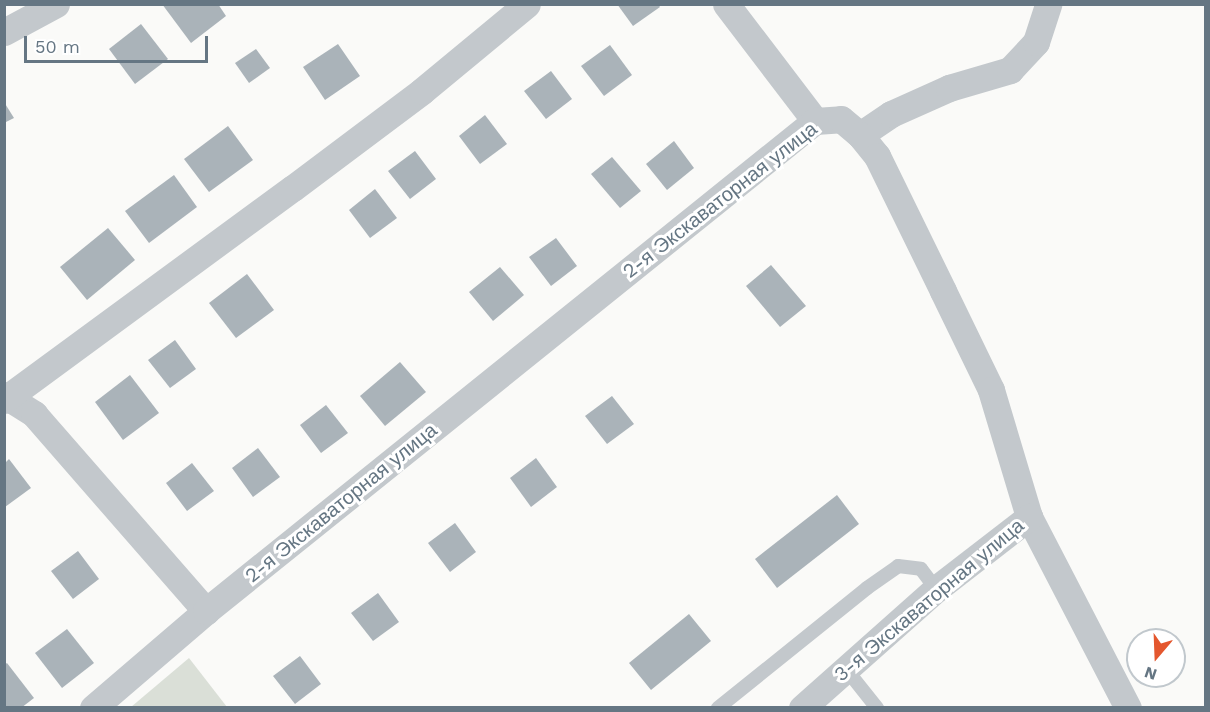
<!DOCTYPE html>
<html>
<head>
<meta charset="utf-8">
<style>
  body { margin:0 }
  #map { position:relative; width:1210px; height:712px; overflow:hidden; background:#fafaf8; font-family:"Work Sans",sans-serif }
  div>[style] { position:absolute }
  .green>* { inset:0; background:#dadfd7 }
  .building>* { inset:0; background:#aab3b9 }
  .service>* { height:14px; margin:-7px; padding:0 7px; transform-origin:7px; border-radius:7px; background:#c3c8cc }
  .minor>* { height:27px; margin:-13.5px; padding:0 13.5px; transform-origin:13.5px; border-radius:13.5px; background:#c3c8cc }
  span { translate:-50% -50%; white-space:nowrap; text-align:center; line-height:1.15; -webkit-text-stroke:6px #fff; paint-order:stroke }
  .street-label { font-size:20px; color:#657683 }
  .frame { position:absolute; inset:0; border:6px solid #657683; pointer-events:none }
  .north { position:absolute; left:1126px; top:628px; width:60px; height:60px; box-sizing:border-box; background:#fff; border:2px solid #c1c8cd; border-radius:50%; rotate:199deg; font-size:16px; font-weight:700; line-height:24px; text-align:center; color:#657683 }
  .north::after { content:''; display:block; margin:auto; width:21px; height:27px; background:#e4572e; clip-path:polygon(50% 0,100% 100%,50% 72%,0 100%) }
  .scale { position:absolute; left:24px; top:36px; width:184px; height:27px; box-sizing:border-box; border:3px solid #657683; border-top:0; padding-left:8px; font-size:18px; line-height:21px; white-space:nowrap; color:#657683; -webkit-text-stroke:4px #fff; paint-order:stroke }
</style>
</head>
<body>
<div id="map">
  <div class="green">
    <div style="clip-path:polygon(189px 658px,227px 707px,131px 707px)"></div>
  </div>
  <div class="building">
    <div style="clip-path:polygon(162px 4px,218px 4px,226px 16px,191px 43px)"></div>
    <div style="clip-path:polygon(617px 4px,658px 4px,660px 7px,633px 26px)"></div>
    <div style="clip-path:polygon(141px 24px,168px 59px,135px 84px,109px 49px)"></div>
    <div style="clip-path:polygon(338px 44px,360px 76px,325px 100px,303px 67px)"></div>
    <div style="clip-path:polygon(610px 45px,632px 75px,604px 96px,581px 66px)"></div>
    <div style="clip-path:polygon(256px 49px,270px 68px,249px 83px,235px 63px)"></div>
    <div style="clip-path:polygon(551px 71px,572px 99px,546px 119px,524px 91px)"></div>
    <div style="clip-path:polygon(4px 102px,14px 118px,4px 123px)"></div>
    <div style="clip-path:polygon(485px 115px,507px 144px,480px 164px,459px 136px)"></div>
    <div style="clip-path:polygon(228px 126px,253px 160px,209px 192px,184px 159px)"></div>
    <div style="clip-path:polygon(674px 141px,694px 168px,667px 190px,646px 164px)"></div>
    <div style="clip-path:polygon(415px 151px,436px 179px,410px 199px,388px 171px)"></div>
    <div style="clip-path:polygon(612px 157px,641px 191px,620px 208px,591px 174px)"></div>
    <div style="clip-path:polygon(174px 175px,197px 207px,149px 243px,125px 211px)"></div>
    <div style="clip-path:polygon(375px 189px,397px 218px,370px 238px,349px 210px)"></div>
    <div style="clip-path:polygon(108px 228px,135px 260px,87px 300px,60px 267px)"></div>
    <div style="clip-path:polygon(556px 238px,577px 266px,551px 286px,529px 257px)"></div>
    <div style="clip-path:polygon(771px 265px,806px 306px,780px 327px,746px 286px)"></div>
    <div style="clip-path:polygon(500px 267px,524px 295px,493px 321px,469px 292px)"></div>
    <div style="clip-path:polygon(247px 274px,274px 310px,236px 338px,209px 303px)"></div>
    <div style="clip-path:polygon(175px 340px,196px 369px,170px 388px,148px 360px)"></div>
    <div style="clip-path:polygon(400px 362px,426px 392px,385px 426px,360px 396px)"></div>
    <div style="clip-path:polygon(130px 375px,159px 413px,123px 440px,95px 402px)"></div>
    <div style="clip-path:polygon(612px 396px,634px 424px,607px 444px,585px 416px)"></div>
    <div style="clip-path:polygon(326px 405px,348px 433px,321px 453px,300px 425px)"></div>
    <div style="clip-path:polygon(258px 448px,280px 477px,253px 497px,232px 468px)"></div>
    <div style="clip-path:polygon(536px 458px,557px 487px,531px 507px,510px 478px)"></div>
    <div style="clip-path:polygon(9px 459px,31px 488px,5px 507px,5px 463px)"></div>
    <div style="clip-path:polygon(192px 463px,214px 491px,187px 511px,166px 483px)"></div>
    <div style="clip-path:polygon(837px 495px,859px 524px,777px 588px,755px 559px)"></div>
    <div style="clip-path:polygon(455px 523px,476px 552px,450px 572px,428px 543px)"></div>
    <div style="clip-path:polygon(78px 551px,99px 579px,73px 599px,51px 571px)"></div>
    <div style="clip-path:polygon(378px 593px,399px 622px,373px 641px,351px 613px)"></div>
    <div style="clip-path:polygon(689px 614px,711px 641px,651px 690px,629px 663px)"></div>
    <div style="clip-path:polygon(67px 629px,94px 663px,62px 688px,35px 653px)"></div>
    <div style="clip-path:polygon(300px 656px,321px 684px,295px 704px,273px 676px)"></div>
    <div style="clip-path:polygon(7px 663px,34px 698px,21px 708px,4px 708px,4px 665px)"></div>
  </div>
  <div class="service">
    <div style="left:846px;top:669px;width:50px;rotate:51.5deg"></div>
    <div style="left:718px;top:708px;width:191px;rotate:-38.8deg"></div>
    <div style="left:867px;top:588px;width:38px;rotate:-35deg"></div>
    <div style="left:898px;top:566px;width:23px;rotate:7deg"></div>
    <div style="left:921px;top:569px;width:25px;rotate:53deg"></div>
  </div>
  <div class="minor">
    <div style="left:726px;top:4px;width:147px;rotate:52.7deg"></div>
    <div style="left:4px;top:32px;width:59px;rotate:-28.3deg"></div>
    <div style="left:860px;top:135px;width:37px;rotate:-34deg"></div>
    <div style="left:891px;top:114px;width:64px;rotate:-24.1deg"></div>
    <div style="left:949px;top:88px;width:64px;rotate:-16.4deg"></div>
    <div style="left:1010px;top:70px;width:38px;rotate:-47deg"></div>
    <div style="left:1036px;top:42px;width:40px;rotate:-72deg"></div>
    <div style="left:4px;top:395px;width:36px;rotate:32deg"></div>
    <div style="left:34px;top:414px;width:262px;rotate:48.9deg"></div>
    <div style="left:4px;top:400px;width:358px;rotate:-36.3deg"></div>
    <div style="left:293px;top:188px;width:161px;rotate:-36.9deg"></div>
    <div style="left:422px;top:91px;width:136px;rotate:-39.6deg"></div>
    <div style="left:93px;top:708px;width:149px;rotate:-40.6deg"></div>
    <div style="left:206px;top:611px;width:782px;rotate:-38.82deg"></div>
    <div style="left:815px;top:121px;width:26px;rotate:-4deg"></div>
    <div style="left:841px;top:119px;width:25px;rotate:40deg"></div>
    <div style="left:860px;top:135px;width:27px;rotate:51deg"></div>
    <div style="left:877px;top:156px;width:150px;rotate:63.9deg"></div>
    <div style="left:943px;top:291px;width:110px;rotate:64.1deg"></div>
    <div style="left:991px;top:390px;width:133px;rotate:73.3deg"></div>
    <div style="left:1029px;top:517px;width:215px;rotate:62.6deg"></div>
    <div style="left:802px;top:708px;width:179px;rotate:-41.6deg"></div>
    <div style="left:936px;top:589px;width:118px;rotate:-37.7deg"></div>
  </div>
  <div class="street-label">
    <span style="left:720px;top:200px;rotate:-38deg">2-я Экскаваторная улица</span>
    <span style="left:341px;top:503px;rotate:-39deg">2-я Экскаваторная улица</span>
    <span style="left:929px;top:600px;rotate:-40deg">3-я Экскаваторная улица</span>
  </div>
  <div class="frame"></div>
  <div class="north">N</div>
  <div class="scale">50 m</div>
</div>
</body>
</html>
